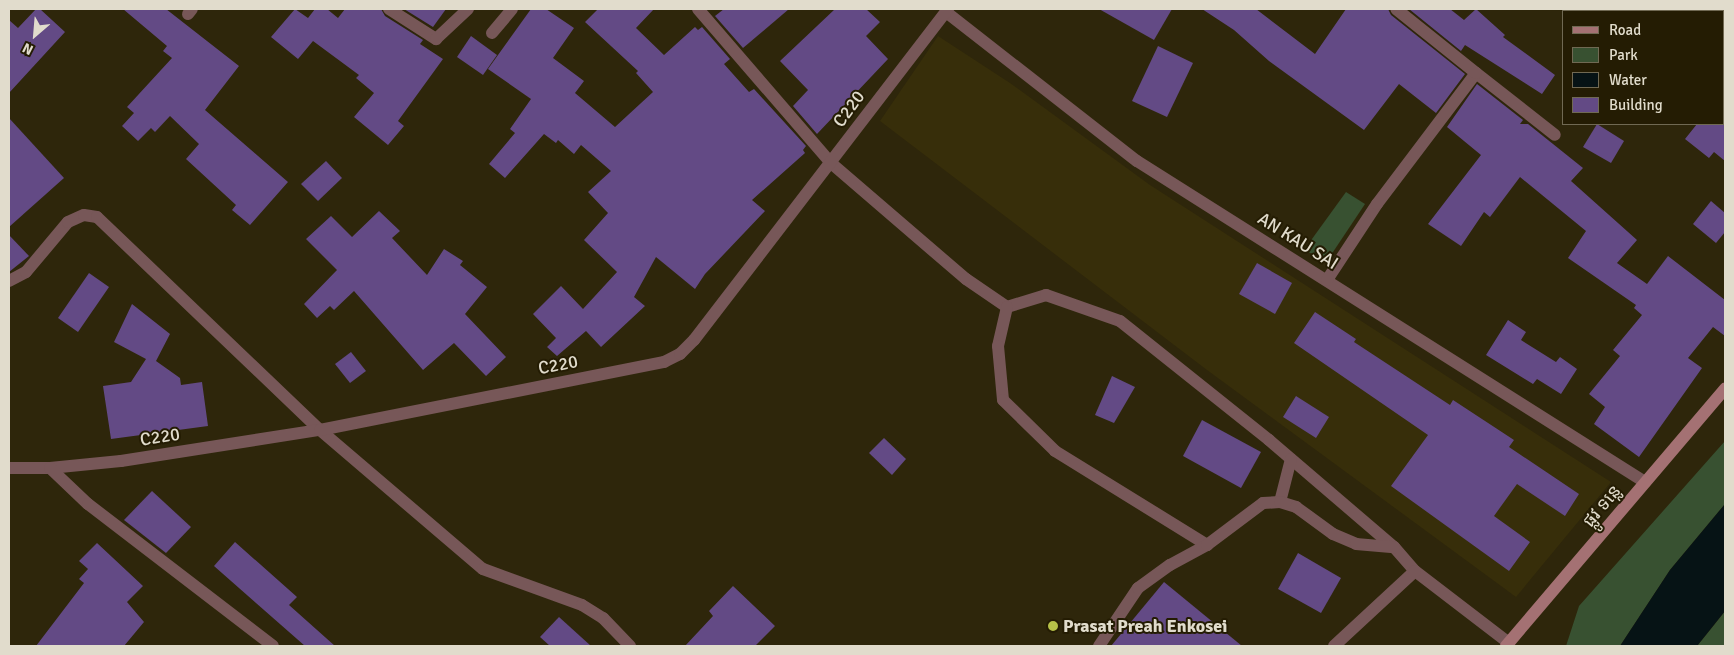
<!DOCTYPE html>
<html>
<head>
<meta charset="utf-8">
<style>
  body { margin:0 }
  #map { position:relative; width:1734px; height:655px; overflow:hidden; background:#2e260b; font-family:Signika,"Noto Sans Khmer",sans-serif }
  div>[style] { position:absolute }
  .built>* { inset:0; background:#372e0a }
  .green>* { inset:0; background:#385131 }
  .water>* { inset:0; background:#061315 }
  .building>* { inset:0; background:#634a85 }
  .lane>* { height:12px; margin:-6px; padding:0 6px; transform-origin:6px; border-radius:6px; background:#775758 }
  .street>* { height:12px; margin:-6px; padding:0 6px; transform-origin:6px; border-radius:6px; background:#775758 }
  .secondary>* { height:12px; margin:-6px; padding:0 6px; transform-origin:6px; border-radius:6px; background:#a47173 }
  .dots>* { width:14px; height:14px; translate:-50% -50%; box-sizing:border-box; border:2px solid #241c03; border-radius:50% }
  span { translate:-50% -50%; white-space:nowrap; text-align:center; line-height:1.15; -webkit-text-stroke:4px #241c03; paint-order:stroke }
  .street-label { font-size:18px; color:#e1dccc }
  .poi-label { font-size:18px; color:#e1dccc; font-weight:700 }
  .left { translate:0 -50%; text-align:left }
  .frame { position:absolute; inset:0; border:10px solid #e1dccc; pointer-events:none }
  .legend { position:absolute; left:1562px; top:10px; width:162px; height:115px; box-sizing:border-box; background:#241c03; border:1px solid #706953; margin:0; padding:6px 9px; list-style:none; font-size:15px; color:#e1dccc }
  .legend li { display:flex; align-items:center; gap:10px; height:25px }
  .legend b { width:25px; border:1px solid #706953 }
  .north { position:absolute; left:10px; top:10px; width:50px; height:50px; -webkit-text-stroke:4px #241c03; paint-order:stroke; rotate:207deg; font-size:14px; font-weight:700; line-height:20px; text-align:center; color:#e1dccc }
  .north::after { content:''; display:block; margin:auto; width:18px; height:22px; background:#e1dccc; clip-path:polygon(50% 0,100% 100%,50% 72%,0 100%) }
</style>
</head>
<body>
<div id="map">
  <div class="built">
    <div style="clip-path:polygon(938px 36px,1010px 83px,1150px 185px,1611px 482px,1516px 597px,1207px 370px,880px 121px)"></div>
  </div>
  <div class="green">
    <div style="clip-path:polygon(1346px 192px,1365px 204px,1327px 261px,1304px 250px)"></div>
    <div style="clip-path:polygon(1725px 441px,1725px 504px,1670px 570px,1620px 646px,1566px 646px,1579px 606px)"></div>
    <div style="clip-path:polygon(1725px 611px,1725px 646px,1697px 646px,1714px 625px)"></div>
  </div>
  <div class="water">
    <div style="clip-path:polygon(1725px 504px,1725px 611px,1697px 646px,1620px 646px,1670px 570px)"></div>
  </div>
  <div class="building">
    <div style="clip-path:polygon(36px 9px,40px 9px,65px 32px,9px 93px,9px 20px,18px 28px)"></div>
    <div style="clip-path:polygon(123px 9px,166px 9px,239px 66px,205px 110px,288px 182px,250px 225px,232px 210px,236px 205px,186px 159px,199px 144px,170px 116px,155px 132px,151px 128px,138px 141px,122px 126px,134px 113px,127px 107px,172px 58px,163px 51px,167px 46px)"></div>
    <div style="clip-path:polygon(295px 9px,308px 18px,315px 9px,327px 9px,338px 18px,345px 9px,381px 9px,385px 16px,423px 40px,420px 44px,443px 59px,398px 121px,404px 126px,388px 145px,354px 117px,374px 93px,356px 78px,359px 75px,313px 41px,298px 59px,271px 37px)"></div>
    <div style="clip-path:polygon(404px 9px,446px 9px,433px 27px)"></div>
    <div style="clip-path:polygon(531px 9px,546px 9px,574px 28px,553px 58px,584px 81px,575px 93px,615px 127px,653px 92px,636px 73px,638px 71px,585px 22px,598px 9px,654px 9px,636px 28px,664px 55px,695px 27px,698px 30px,702px 27px,730px 59px,724px 64px,749px 92px,754px 89px,806px 146px,803px 150px,805px 153px,752px 200px,765px 211px,705px 274px,695px 289px,656px 257px,634px 297px,645px 306px,601px 347px,586px 331px,557px 356px,547px 347px,556px 338px,533px 314px,561px 286px,583px 309px,617px 272px,584px 240px,608px 213px,588px 192px,611px 171px,581px 145px,574px 154px,558px 140px,556px 143px,544px 134px,505px 178px,489px 164px,515px 133px,510px 129px,531px 99px,488px 69px)"></div>
    <div style="clip-path:polygon(724px 9px,789px 9px,743px 48px,715px 16px)"></div>
    <div style="clip-path:polygon(835px 9px,866px 9px,880px 22px,866px 36px,888px 59px,817px 134px,793px 106px,808px 90px,780px 61px)"></div>
    <div style="clip-path:polygon(1099px 9px,1172px 9px,1154px 40px)"></div>
    <div style="clip-path:polygon(1202px 9px,1256px 9px,1315px 54px,1346px 9px,1388px 9px,1391px 15px,1465px 74px,1436px 113px,1399px 84px,1364px 130px,1269px 61px,1234px 30px)"></div>
    <div style="clip-path:polygon(1409px 9px,1450px 9px,1464px 20px,1476px 9px,1505px 35px,1503px 37px,1555px 75px,1542px 94px,1465px 45px,1461px 51px)"></div>
    <div style="clip-path:polygon(471px 36px,497px 55px,483px 75px,457px 57px)"></div>
    <div style="clip-path:polygon(1158px 46px,1193px 63px,1167px 117px,1132px 101px)"></div>
    <div style="clip-path:polygon(1477px 84px,1523px 120px,1520px 124px,1528px 124px,1583px 168px,1571px 181px,1637px 240px,1617px 263px,1647px 284px,1668px 256px,1725px 300px,1725px 336px,1713px 327px,1688px 358px,1702px 368px,1639px 457px,1594px 424px,1605px 407px,1589px 394px,1620px 356px,1613px 350px,1642px 315px,1634px 308px,1636px 305px,1568px 258px,1586px 231px,1520px 177px,1490px 217px,1484px 212px,1461px 246px,1428px 224px,1481px 155px,1447px 127px)"></div>
    <div style="clip-path:polygon(9px 118px,64px 178px,9px 227px)"></div>
    <div style="clip-path:polygon(1597px 124px,1624px 141px,1611px 163px,1583px 147px)"></div>
    <div style="clip-path:polygon(1697px 124px,1725px 124px,1725px 161px,1714px 152px,1709px 158px,1685px 139px)"></div>
    <div style="clip-path:polygon(326px 161px,342px 178px,318px 201px,301px 184px)"></div>
    <div style="clip-path:polygon(1711px 201px,1725px 213px,1725px 232px,1716px 243px,1693px 224px)"></div>
    <div style="clip-path:polygon(379px 211px,400px 231px,392px 238px,427px 275px,444px 249px,463px 261px,460px 265px,487px 287px,465px 314px,506px 357px,486px 376px,454px 343px,423px 370px,354px 291px,334px 310px,330px 306px,317px 318px,304px 304px,337px 270px,306px 239px,331px 216px,352px 237px)"></div>
    <div style="clip-path:polygon(9px 235px,29px 256px,9px 272px)"></div>
    <div style="clip-path:polygon(1257px 263px,1292px 283px,1275px 314px,1239px 294px)"></div>
    <div style="clip-path:polygon(89px 273px,109px 287px,78px 332px,58px 318px)"></div>
    <div style="clip-path:polygon(132px 304px,170px 334px,156px 361px,180px 378px,181px 385px,202px 382px,208px 426px,111px 439px,103px 386px,131px 382px,146px 359px,114px 342px)"></div>
    <div style="clip-path:polygon(1315px 312px,1356px 339px,1354px 342px,1450px 405px,1453px 400px,1514px 440px,1509px 447px,1579px 494px,1565px 516px,1517px 484px,1494px 516px,1530px 542px,1509px 571px,1391px 486px,1428px 435px,1294px 343px)"></div>
    <div style="clip-path:polygon(1508px 320px,1526px 332px,1521px 340px,1556px 362px,1560px 357px,1577px 369px,1561px 394px,1537px 379px,1533px 384px,1486px 355px)"></div>
    <div style="clip-path:polygon(351px 352px,366px 371px,350px 383px,335px 364px)"></div>
    <div style="clip-path:polygon(1112px 376px,1135px 387px,1114px 423px,1095px 415px)"></div>
    <div style="clip-path:polygon(1296px 396px,1329px 417px,1316px 438px,1283px 417px)"></div>
    <div style="clip-path:polygon(1202px 420px,1261px 452px,1241px 488px,1183px 456px)"></div>
    <div style="clip-path:polygon(884px 438px,906px 459px,892px 475px,869px 453px)"></div>
    <div style="clip-path:polygon(152px 491px,191px 527px,166px 553px,124px 520px)"></div>
    <div style="clip-path:polygon(235px 542px,297px 597px,289px 605px,335px 646px,305px 646px,214px 566px)"></div>
    <div style="clip-path:polygon(97px 543px,143px 586px,127px 602px,144px 622px,124px 646px,36px 646px,84px 583px,79px 579px,88px 569px,79px 561px)"></div>
    <div style="clip-path:polygon(1298px 553px,1341px 578px,1321px 613px,1278px 589px)"></div>
    <div style="clip-path:polygon(1164px 582px,1242px 646px,1111px 646px)"></div>
    <div style="clip-path:polygon(733px 586px,775px 626px,755px 646px,685px 646px,713px 616px,709px 611px)"></div>
    <div style="clip-path:polygon(559px 617px,591px 646px,550px 646px,540px 637px)"></div>
  </div>
  <div class="lane">
    <div style="left:492px;top:33px;width:31px;rotate:-50deg"></div>
    <div style="left:1476px;top:73px;width:100px;rotate:38.1deg"></div>
    <div style="left:831px;top:163px;width:178px;rotate:40.7deg"></div>
    <div style="left:966px;top:279px;width:50px;rotate:34.3deg"></div>
    <div style="left:1007px;top:307px;width:41px;rotate:-17.1deg"></div>
    <div style="left:1046px;top:295px;width:78px;rotate:19.4deg"></div>
    <div style="left:1120px;top:321px;width:191px;rotate:38.6deg"></div>
    <div style="left:1269px;top:440px;width:165px;rotate:40.6deg"></div>
    <div style="left:1394px;top:547px;width:32px;rotate:49deg"></div>
    <div style="left:1415px;top:571px;width:118px;rotate:37.5deg"></div>
    <div style="left:1007px;top:307px;width:40px;rotate:103deg"></div>
    <div style="left:998px;top:346px;width:54px;rotate:84.7deg"></div>
    <div style="left:1003px;top:400px;width:73px;rotate:44.4deg"></div>
    <div style="left:1055px;top:451px;width:179px;rotate:31.7deg"></div>
    <div style="left:1280px;top:502px;width:44px;rotate:-75.7deg"></div>
    <div style="left:1099px;top:646px;width:70px;rotate:-56.1deg"></div>
    <div style="left:1138px;top:588px;width:39px;rotate:-36deg"></div>
    <div style="left:1170px;top:565px;width:42px;rotate:-28.4deg"></div>
    <div style="left:1207px;top:545px;width:70px;rotate:-36.9deg"></div>
    <div style="left:1263px;top:503px;width:17px;rotate:-3deg"></div>
    <div style="left:1280px;top:502px;width:17px;rotate:17deg"></div>
    <div style="left:1296px;top:507px;width:46px;rotate:36.1deg"></div>
    <div style="left:1333px;top:534px;width:25px;rotate:23deg"></div>
    <div style="left:1356px;top:544px;width:38px;rotate:5deg"></div>
    <div style="left:1334px;top:646px;width:110px;rotate:-42.8deg"></div>
  </div>
  <div class="street">
    <div style="left:389px;top:9px;width:56px;rotate:32.6deg"></div>
    <div style="left:436px;top:39px;width:44px;rotate:-43.2deg"></div>
    <div style="left:698px;top:9px;width:203px;rotate:49.2deg"></div>
    <div style="left:1672px;top:9px;width:4px;rotate:34deg"></div>
    <div style="left:946px;top:12px;width:242px;rotate:38deg"></div>
    <div style="left:1137px;top:161px;width:601px;rotate:32.29deg"></div>
    <div style="left:188px;top:14px;width:6px;rotate:-51deg"></div>
    <div style="left:1723px;top:53px;width:4px;rotate:63deg"></div>
    <div style="left:1327px;top:280px;width:91px;rotate:-56.7deg"></div>
    <div style="left:1377px;top:204px;width:164px;rotate:-52.9deg"></div>
    <div style="left:1476px;top:73px;width:102px;rotate:-141.3deg"></div>
    <div style="left:9px;top:281px;width:19px;rotate:-28deg"></div>
    <div style="left:26px;top:272px;width:65px;rotate:-50deg"></div>
    <div style="left:68px;top:222px;width:17px;rotate:-24deg"></div>
    <div style="left:84px;top:215px;width:13px;rotate:9deg"></div>
    <div style="left:97px;top:217px;width:308px;rotate:43.7deg"></div>
    <div style="left:320px;top:430px;width:214px;rotate:40.5deg"></div>
    <div style="left:483px;top:569px;width:105px;rotate:20deg"></div>
    <div style="left:582px;top:605px;width:25px;rotate:32deg"></div>
    <div style="left:603px;top:618px;width:39px;rotate:46deg"></div>
    <div style="left:9px;top:468px;width:41px"></div>
    <div style="left:50px;top:468px;width:71px;rotate:-5.6deg"></div>
    <div style="left:121px;top:461px;width:201px;rotate:-8.9deg"></div>
    <div style="left:320px;top:430px;width:351px;rotate:-11.2deg"></div>
    <div style="left:664px;top:362px;width:18px;rotate:-27deg"></div>
    <div style="left:680px;top:354px;width:20px;rotate:-45deg"></div>
    <div style="left:694px;top:340px;width:417px;rotate:-52.5deg"></div>
    <div style="left:50px;top:468px;width:52px;rotate:43.5deg"></div>
    <div style="left:88px;top:504px;width:233px;rotate:37.5deg"></div>
  </div>
  <div class="secondary">
    <div style="left:1506px;top:646px;width:338px;rotate:-49.6deg"></div>
  </div>
  <div class="dots">
    <div style="left:1053px;top:626px;background:#b7c148"></div>
  </div>
  <div class="street-label">
    <span style="left:849px;top:109px;rotate:-54deg">C220</span>
    <span style="left:1298px;top:241px;rotate:32deg">AN KAU SAI</span>
    <span style="left:558px;top:365px;rotate:-11deg">C220</span>
    <span style="left:160px;top:437px;rotate:-9deg">C220</span>
    <span style="left:1602px;top:506px;rotate:-50deg">ផ្លូវ ទន្លេ</span>
  </div>
  <div class="poi-label">
    <span class="left" style="left:1063px;top:626px">Prasat Preah Enkosei</span>
  </div>
  <div class="frame"></div>
  <ul class="legend">
  <li><b style="height:6px;background:#a47173"></b>Road</li>
  <li><b style="height:14px;background:#385131"></b>Park</li>
  <li><b style="height:14px;background:#061315"></b>Water</li>
  <li><b style="height:14px;background:#634a85"></b>Building</li>
  </ul>
  <div class="north">N</div>
</div>
</body>
</html>
